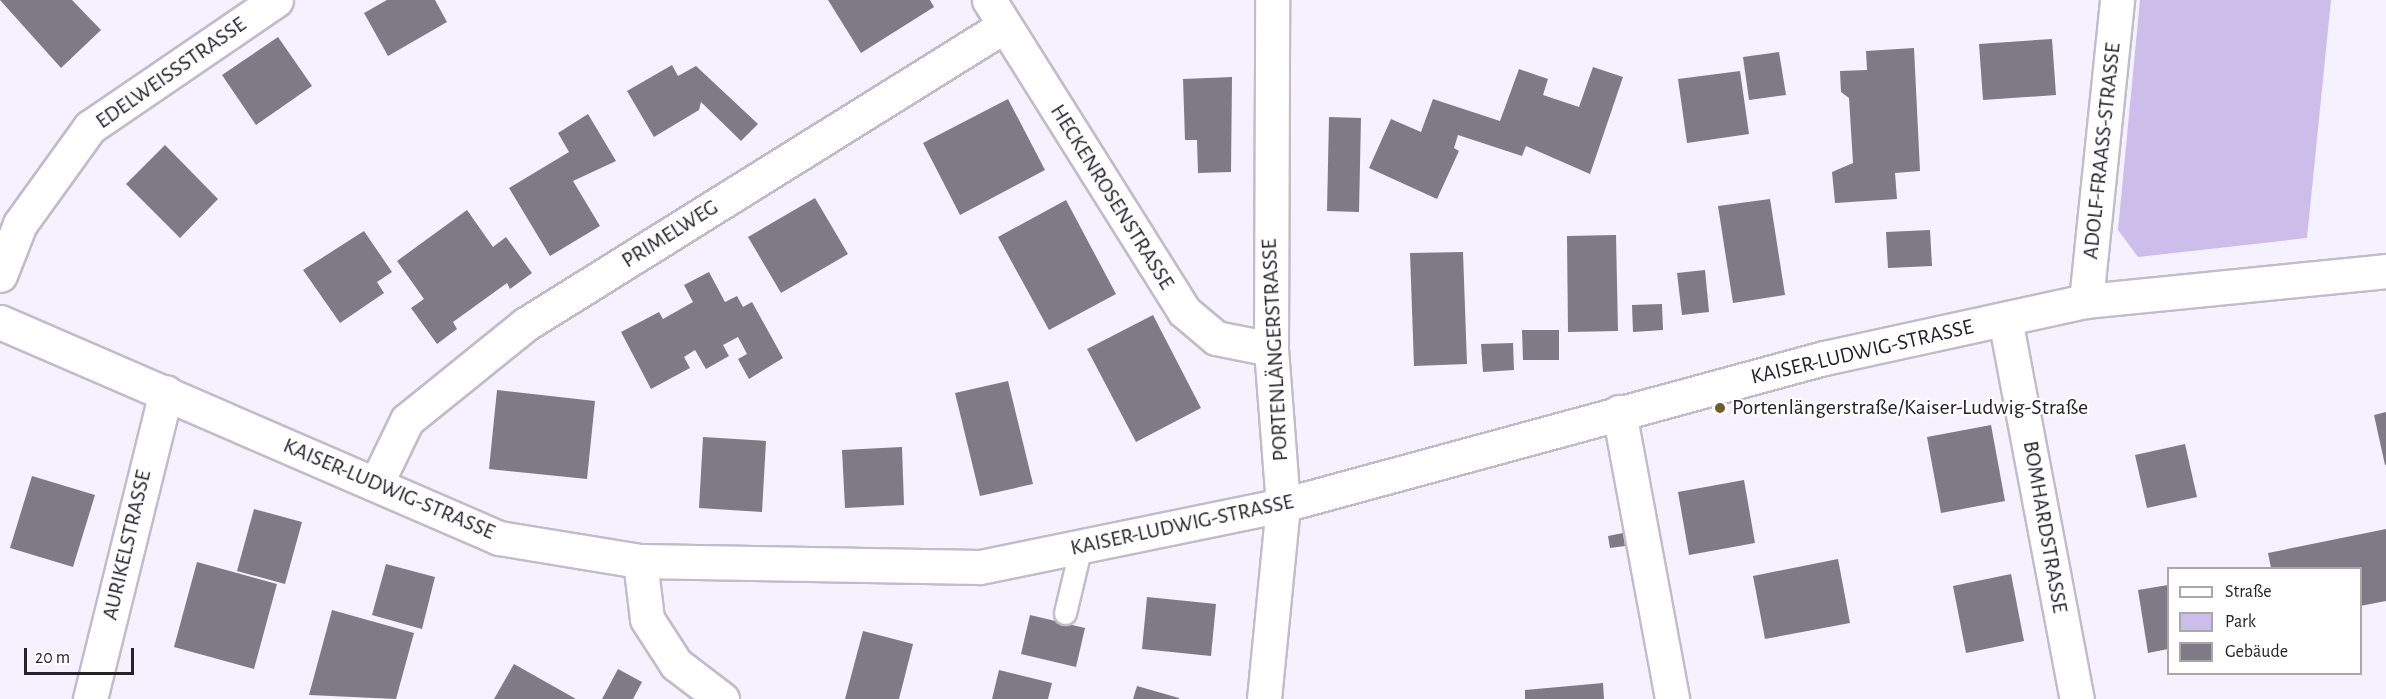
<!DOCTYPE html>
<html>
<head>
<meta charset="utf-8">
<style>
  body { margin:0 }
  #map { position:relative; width:2386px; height:699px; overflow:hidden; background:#f6f1ff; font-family:"Alegreya Sans",sans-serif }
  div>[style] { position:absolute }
  .green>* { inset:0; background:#cdbdeb }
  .building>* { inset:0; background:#7e7a86 }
  .roads { filter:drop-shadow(2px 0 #c0bcc9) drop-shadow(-2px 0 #c0bcc9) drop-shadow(0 2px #c0bcc9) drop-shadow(0 -2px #c0bcc9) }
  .lane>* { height:21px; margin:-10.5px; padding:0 10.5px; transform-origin:10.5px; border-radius:10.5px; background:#fff }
  .street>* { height:33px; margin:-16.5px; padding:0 16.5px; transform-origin:16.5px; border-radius:16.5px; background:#fff }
  .dots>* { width:16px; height:16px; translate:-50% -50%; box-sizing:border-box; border:3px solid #fff; border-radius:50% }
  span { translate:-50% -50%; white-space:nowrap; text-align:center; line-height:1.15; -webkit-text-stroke:4.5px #fff; paint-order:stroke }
  .street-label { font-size:22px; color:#252328 }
  .poi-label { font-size:22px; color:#252328 }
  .left { translate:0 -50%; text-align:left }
  .legend { position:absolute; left:2167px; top:567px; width:195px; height:108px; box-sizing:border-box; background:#fff; border:2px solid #a8a7a9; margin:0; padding:8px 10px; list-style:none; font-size:18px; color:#252328 }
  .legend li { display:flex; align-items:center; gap:12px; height:30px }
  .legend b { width:30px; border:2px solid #a8a7a9 }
  .scale { position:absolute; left:24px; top:648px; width:110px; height:27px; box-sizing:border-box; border:3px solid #252328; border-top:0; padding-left:8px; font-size:18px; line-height:21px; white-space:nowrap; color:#252328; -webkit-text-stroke:4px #fff; paint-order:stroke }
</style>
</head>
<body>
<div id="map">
  <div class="green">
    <div style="clip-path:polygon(2140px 0,2331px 0,2307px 238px,2138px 257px,2118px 230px)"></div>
  </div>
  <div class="building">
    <div style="clip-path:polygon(0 0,72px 0,101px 30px,61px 68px)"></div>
    <div style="clip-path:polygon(387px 0,435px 0,447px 22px,388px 56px,364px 13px)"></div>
    <div style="clip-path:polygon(828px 0,930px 0,934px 7px,861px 53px)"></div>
    <div style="clip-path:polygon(278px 37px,312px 86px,256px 125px,222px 75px)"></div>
    <div style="clip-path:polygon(2052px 39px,2056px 95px,1983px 100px,1979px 44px)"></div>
    <div style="clip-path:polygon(1914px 48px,1920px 171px,1895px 173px,1897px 199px,1835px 203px,1832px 172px,1853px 163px,1849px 98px,1841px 92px,1840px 71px,1867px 70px,1866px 51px)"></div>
    <div style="clip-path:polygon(1779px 52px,1786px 95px,1749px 100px,1743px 57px)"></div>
    <div style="clip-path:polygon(672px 65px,678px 76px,696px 66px,758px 124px,741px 141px,701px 102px,699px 110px,654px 137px,627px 91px)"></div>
    <div style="clip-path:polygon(1593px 67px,1623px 77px,1590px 174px,1526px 146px,1522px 156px,1458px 135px,1454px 148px,1459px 151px,1437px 199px,1369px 168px,1391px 119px,1421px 132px,1433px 99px,1500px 121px,1519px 69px,1548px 79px,1543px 95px,1579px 107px)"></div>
    <div style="clip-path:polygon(1740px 71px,1749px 134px,1687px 143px,1678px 79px)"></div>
    <div style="clip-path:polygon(1232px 77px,1231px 172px,1198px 173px,1197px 140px,1185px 140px,1183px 79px)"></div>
    <div style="clip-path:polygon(1008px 99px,1045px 170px,960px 215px,923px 143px)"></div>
    <div style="clip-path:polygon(588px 114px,616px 161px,573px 181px,600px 226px,550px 256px,509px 188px,569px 152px,558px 133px)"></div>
    <div style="clip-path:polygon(1329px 117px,1361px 118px,1359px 212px,1327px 211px)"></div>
    <div style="clip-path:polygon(165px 145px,218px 199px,180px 238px,126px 184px)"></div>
    <div style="clip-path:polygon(815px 198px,848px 254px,781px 293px,748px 237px)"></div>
    <div style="clip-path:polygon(1770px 199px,1785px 295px,1733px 303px,1718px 206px)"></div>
    <div style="clip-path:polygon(1066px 200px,1116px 294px,1049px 330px,998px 237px)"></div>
    <div style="clip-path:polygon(467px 210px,493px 247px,506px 237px,532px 273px,510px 289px,507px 283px,453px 322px,457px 329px,437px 344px,411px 308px,424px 299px,397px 261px)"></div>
    <div style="clip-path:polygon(1930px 230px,1932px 266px,1888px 268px,1886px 232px)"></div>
    <div style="clip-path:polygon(364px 231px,392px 272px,377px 282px,384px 293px,340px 323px,303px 270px)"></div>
    <div style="clip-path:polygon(1616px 235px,1618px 331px,1568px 332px,1567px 236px)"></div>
    <div style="clip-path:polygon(1463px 252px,1467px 364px,1414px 366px,1410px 253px)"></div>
    <div style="clip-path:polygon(1705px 270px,1709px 312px,1682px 315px,1677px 273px)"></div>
    <div style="clip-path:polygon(709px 272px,725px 302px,737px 296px,743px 307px,752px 302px,783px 358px,749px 379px,738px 359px,747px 354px,738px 337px,723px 345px,729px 356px,706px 369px,695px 350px,684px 357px,690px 368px,651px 389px,621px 332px,659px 312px,663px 319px,693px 302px,684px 285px)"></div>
    <div style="clip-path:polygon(1662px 304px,1663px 330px,1633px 332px,1632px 305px)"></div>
    <div style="clip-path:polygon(1153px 315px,1201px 408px,1136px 442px,1087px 349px)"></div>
    <div style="clip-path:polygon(1522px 330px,1559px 330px,1559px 360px,1523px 360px)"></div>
    <div style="clip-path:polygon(1513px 343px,1514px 370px,1483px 372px,1481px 344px)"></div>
    <div style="clip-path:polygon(1008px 381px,1033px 484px,980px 496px,955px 393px)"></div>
    <div style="clip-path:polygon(497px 390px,595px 401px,587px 479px,489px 469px)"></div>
    <div style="clip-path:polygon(2386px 412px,2386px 465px,2385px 465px,2374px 415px)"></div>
    <div style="clip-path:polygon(1991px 425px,2005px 501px,1941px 513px,1927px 437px)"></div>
    <div style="clip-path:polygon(703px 437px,766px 441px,762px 512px,699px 508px)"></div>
    <div style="clip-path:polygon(2185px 444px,2197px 497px,2147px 508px,2135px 455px)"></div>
    <div style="clip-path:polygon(902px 447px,904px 505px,845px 508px,842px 450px)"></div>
    <div style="clip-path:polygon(32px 476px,95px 495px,73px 567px,10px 548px)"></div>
    <div style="clip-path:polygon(1744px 480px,1755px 543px,1689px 555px,1678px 492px)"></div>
    <div style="clip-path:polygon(254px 509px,302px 522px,285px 584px,237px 571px)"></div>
    <div style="clip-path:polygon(2386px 529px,2386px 601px,2360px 606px,2360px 568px,2271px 568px,2268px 553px)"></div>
    <div style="clip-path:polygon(1623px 533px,1625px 546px,1610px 548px,1608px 536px)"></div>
    <div style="clip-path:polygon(1838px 559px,1850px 623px,1765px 639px,1753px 576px)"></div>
    <div style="clip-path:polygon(197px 562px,277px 584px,254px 669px,174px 647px)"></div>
    <div style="clip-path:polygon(386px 564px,435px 577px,422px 629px,372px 615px)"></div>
    <div style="clip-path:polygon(2011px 574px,2024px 641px,1966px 653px,1953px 586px)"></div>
    <div style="clip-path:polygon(2168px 585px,2168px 649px,2148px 653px,2138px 590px)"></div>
    <div style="clip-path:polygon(1147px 597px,1216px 604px,1211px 656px,1142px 649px)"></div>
    <div style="clip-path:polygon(332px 610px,414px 633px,396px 699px,309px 695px)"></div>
    <div style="clip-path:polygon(1030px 615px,1085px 628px,1076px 667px,1021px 654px)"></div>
    <div style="clip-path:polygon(863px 631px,913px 644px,899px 699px,845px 699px)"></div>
    <div style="clip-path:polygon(514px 664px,576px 699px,494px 699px)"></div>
    <div style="clip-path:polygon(618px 669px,642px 682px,633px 699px,602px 699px)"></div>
    <div style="clip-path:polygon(999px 670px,1052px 683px,1048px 699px,992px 699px)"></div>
    <div style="clip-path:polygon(1603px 683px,1604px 699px,1525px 699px,1525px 690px)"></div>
    <div style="clip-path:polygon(1137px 686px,1179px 698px,1179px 699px,1133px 699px)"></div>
  </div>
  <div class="roads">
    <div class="lane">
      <div style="left:1065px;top:613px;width:69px;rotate:-76.6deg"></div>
    </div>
    <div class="street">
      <div style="left:989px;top:0;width:367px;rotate:57.9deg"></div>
      <div style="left:1184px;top:311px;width:42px;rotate:40.2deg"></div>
      <div style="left:1216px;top:338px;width:56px;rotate:11.3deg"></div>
      <div style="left:0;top:275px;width:55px;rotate:-68.6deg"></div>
      <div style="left:20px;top:224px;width:120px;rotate:-54.2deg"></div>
      <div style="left:90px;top:127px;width:225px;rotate:-34.3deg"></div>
      <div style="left:2086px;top:301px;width:303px;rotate:-84.1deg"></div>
      <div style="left:2005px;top:319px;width:387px;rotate:79.3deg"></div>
      <div style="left:0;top:322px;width:544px;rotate:23.41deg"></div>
      <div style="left:499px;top:538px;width:143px;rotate:9.3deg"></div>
      <div style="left:640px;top:561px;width:340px;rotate:1deg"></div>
      <div style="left:980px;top:567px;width:309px;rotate:-11.6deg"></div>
      <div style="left:1283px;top:505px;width:561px;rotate:-15.2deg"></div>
      <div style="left:1824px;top:358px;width:268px;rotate:-12.3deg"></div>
      <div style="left:2086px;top:301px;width:301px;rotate:-5.7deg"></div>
      <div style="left:1619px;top:412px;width:292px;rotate:79.5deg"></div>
      <div style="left:376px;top:484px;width:71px;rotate:-64.2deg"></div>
      <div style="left:407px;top:420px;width:153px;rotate:-38.9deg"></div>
      <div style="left:526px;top:324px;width:563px;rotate:-31.94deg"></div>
      <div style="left:640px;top:561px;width:58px;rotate:83.1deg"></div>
      <div style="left:647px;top:619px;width:54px;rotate:57.2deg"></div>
      <div style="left:676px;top:664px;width:58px;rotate:37.3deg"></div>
      <div style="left:90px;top:699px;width:316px;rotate:-76.1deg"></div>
      <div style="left:1264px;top:699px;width:195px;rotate:-84.4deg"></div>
      <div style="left:1283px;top:505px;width:156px;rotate:-94.4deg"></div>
      <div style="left:1271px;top:349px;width:349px;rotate:-89.8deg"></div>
    </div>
  </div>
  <div class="dots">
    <div style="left:1720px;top:408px;background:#76592d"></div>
  </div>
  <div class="street-label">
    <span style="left:171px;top:73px;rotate:-35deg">EDELWEISSSTRASSE</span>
    <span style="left:2102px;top:151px;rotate:-84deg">ADOLF-FRAASS-STRASSE</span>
    <span style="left:1112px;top:197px;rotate:58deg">HECKENROSENSTRASSE</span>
    <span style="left:670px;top:234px;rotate:-32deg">PRIMELWEG</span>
    <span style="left:1275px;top:350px;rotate:-93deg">PORTENLÄNGERSTRASSE</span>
    <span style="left:1862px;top:352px;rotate:-13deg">KAISER-LUDWIG-STRASSE</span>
    <span style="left:389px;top:489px;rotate:23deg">KAISER-LUDWIG-STRASSE</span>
    <span style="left:1182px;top:525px;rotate:-12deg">KAISER-LUDWIG-STRASSE</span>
    <span style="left:2045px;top:527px;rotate:80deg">BOMHARDSTRASSE</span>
    <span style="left:127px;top:545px;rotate:-77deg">AURIKELSTRASSE</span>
  </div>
  <div class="poi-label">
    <span class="left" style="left:1732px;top:408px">Portenlängerstraße/Kaiser-Ludwig-Straße</span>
  </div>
  <ul class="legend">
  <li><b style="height:8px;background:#fff"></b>Straße</li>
  <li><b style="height:16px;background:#cdbdeb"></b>Park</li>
  <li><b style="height:16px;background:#7e7a86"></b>Gebäude</li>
  </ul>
  <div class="scale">20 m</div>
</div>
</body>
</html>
